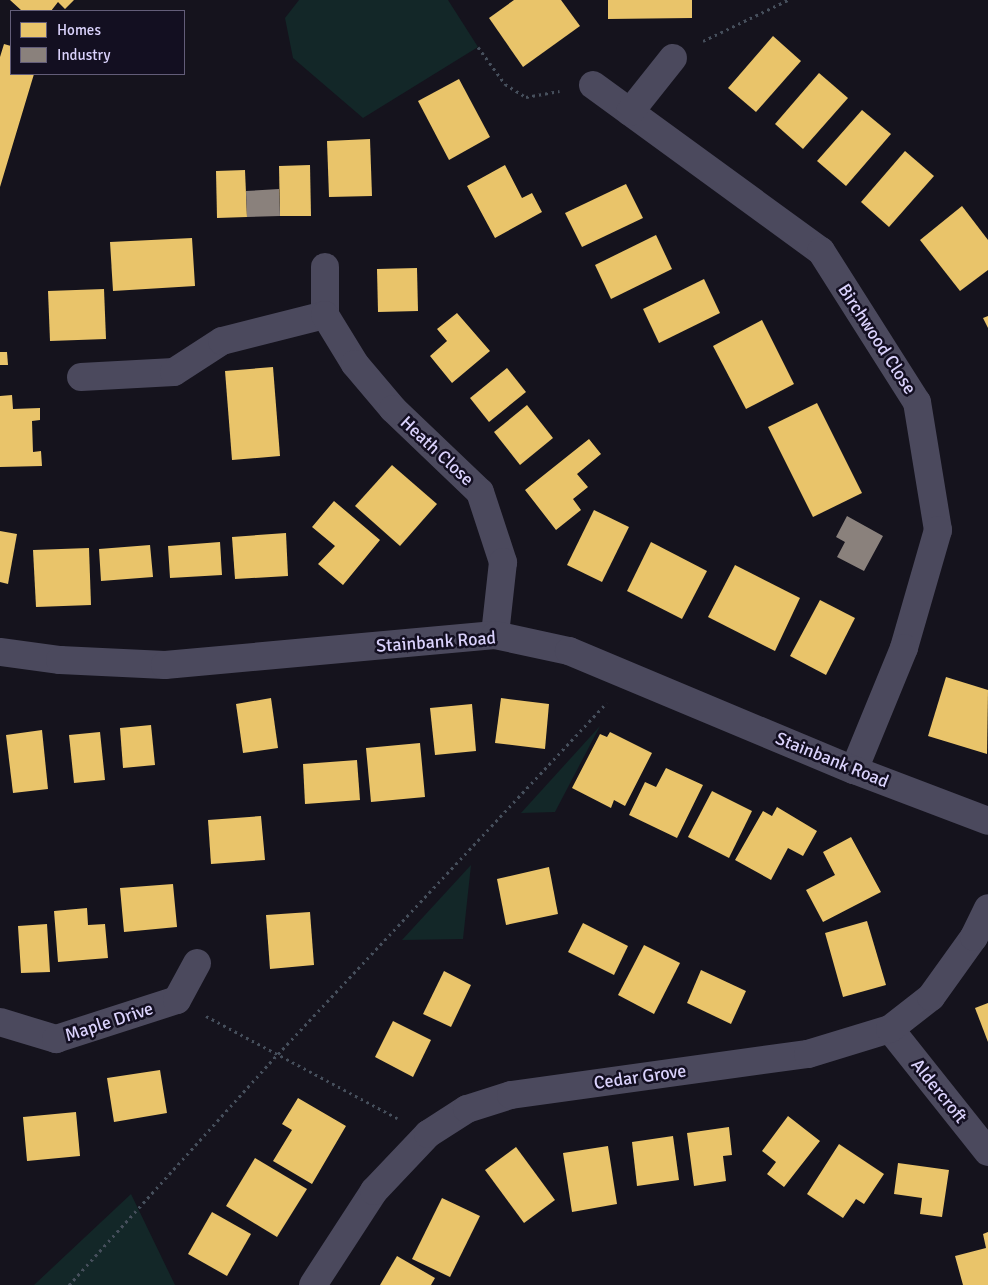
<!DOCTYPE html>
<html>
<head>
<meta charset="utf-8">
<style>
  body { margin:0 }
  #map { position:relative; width:988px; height:1285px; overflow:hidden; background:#15131d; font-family:Signika,sans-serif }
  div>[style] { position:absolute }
  .green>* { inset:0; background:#132728 }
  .homes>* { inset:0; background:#e9c46a }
  .industry>* { inset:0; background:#8a817c }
  .path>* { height:3px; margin-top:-1.5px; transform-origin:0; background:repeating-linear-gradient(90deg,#464f5c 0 2.5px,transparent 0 6.5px) }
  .minor>* { height:28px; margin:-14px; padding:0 14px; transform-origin:14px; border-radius:14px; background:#4b495d }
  span { translate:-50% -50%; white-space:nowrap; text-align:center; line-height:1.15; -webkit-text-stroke:5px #130f21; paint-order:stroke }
  .street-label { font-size:18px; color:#dad2fc }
  .legend { position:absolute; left:10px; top:10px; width:175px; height:65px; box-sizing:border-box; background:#130f21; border:1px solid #635d79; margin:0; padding:6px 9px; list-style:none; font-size:15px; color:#dad2fc }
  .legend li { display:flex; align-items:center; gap:10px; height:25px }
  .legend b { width:25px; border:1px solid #635d79 }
</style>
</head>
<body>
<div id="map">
  <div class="green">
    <div style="clip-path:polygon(299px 0,448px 0,478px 47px,363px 118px,293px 58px,285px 18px)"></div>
    <div style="clip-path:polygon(600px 726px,555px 812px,521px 813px)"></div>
    <div style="clip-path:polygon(471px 865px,463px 939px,402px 940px)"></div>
    <div style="clip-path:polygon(131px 1194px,175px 1285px,34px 1285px)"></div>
  </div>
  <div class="homes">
    <div style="clip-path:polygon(10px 0,74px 0,65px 9px,58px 2px,51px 11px,22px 11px)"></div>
    <div style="clip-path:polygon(514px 0,561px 0,580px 26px,523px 67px,489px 18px)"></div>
    <div style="clip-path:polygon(608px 0,692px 0,692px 18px,608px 19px)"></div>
    <div style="clip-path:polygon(773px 36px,801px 61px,756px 112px,728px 88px)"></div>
    <div style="clip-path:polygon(4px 44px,11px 46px,11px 74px,34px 74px,0 187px,0 57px)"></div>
    <div style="clip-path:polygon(819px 73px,848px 98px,803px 149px,775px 124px)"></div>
    <div style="clip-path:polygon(459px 79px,490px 137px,449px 160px,418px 101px)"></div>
    <div style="clip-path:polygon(862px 110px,891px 134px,846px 186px,817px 161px)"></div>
    <div style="clip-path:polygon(370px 139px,372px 196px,329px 197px,327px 141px)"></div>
    <div style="clip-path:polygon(905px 151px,934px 176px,889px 227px,861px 202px)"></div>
    <div style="clip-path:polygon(310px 165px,311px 216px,280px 216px,279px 166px)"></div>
    <div style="clip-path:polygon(505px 165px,522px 198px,532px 193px,542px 212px,495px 238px,467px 186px)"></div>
    <div style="clip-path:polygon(245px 170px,247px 217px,217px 218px,216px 171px)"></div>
    <div style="clip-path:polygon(626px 184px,643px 218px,582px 247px,565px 213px)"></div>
    <div style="clip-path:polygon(962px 206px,988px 240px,988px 270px,960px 291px,920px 240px)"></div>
    <div style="clip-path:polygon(656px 235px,672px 269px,611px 299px,595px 265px)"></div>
    <div style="clip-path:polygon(192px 238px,195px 286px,113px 291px,110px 242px)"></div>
    <div style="clip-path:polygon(417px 268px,418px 311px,378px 312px,377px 269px)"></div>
    <div style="clip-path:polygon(704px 279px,720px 313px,659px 343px,643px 309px)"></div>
    <div style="clip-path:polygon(104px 289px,106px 339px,50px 341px,48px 291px)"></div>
    <div style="clip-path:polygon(457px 313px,490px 351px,452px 383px,430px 356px,447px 341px,437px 329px)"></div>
    <div style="clip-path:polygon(988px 316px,988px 328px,983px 318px)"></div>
    <div style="clip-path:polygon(762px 320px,794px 384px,746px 409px,713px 346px)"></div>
    <div style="clip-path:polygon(0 352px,7px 352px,8px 365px,0 365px)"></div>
    <div style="clip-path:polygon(273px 367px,280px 456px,232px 460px,225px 371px)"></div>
    <div style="clip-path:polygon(507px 368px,526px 392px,489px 422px,470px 398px)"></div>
    <div style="clip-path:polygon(12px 395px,13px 409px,40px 408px,40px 420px,32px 421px,33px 452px,41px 451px,42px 466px,0 467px,0 396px)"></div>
    <div style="clip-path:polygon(817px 403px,862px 493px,813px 517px,768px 427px)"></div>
    <div style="clip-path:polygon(527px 405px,553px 438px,520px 465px,494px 432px)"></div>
    <div style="clip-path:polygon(589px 439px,601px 454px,577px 474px,588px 487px,573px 499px,581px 510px,556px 530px,525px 490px)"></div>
    <div style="clip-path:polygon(392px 465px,437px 504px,400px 546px,355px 506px)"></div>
    <div style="clip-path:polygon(334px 501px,380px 540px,343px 585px,318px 564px,335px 546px,312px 527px)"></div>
    <div style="clip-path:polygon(594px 510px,629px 527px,602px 582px,567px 565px)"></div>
    <div style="clip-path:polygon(0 531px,17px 534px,8px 584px,0 582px)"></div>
    <div style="clip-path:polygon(286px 533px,288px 576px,235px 579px,232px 537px)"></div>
    <div style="clip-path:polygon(220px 542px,222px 575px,170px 578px,168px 546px)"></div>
    <div style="clip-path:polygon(651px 542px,707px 571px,682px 619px,627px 591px)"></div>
    <div style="clip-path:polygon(150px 545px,153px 577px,101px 581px,99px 549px)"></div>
    <div style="clip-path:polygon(89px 548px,91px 605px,36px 607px,33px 550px)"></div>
    <div style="clip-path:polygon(735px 565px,800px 598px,775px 651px,708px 617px)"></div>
    <div style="clip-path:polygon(820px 600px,855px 618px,826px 675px,790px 656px)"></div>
    <div style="clip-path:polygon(946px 677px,988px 690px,987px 754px,928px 736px)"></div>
    <div style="clip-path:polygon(271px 698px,278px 748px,243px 753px,236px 704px)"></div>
    <div style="clip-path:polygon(501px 698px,549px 704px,545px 749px,495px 743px)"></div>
    <div style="clip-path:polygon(472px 704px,476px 751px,435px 755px,430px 708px)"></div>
    <div style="clip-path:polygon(151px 725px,155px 765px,123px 768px,120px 728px)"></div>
    <div style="clip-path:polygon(42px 730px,48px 789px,13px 793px,6px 735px)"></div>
    <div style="clip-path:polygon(100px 732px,105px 780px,74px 783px,69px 735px)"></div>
    <div style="clip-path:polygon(610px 732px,652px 753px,625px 806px,614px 800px,611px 808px,572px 788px,600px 734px,607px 737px)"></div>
    <div style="clip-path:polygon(420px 743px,425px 797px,371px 802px,366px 748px)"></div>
    <div style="clip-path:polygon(357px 760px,360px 800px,305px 804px,303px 764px)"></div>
    <div style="clip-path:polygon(666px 768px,703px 785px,677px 838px,629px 815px,645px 782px,656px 787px)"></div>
    <div style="clip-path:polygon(712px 791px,752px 811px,729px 858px,688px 837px)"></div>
    <div style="clip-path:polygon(777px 807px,817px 831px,803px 856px,788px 848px,771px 880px,735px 860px,763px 811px,772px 816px)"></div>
    <div style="clip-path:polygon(261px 816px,265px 860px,211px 864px,208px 820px)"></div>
    <div style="clip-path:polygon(851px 837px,881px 892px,823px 922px,806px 890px,835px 875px,823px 852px)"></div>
    <div style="clip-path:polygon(549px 867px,558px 914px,506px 925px,497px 879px)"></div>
    <div style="clip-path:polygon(173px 884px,177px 927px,124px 932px,120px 888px)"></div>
    <div style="clip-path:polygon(87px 908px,88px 925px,105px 924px,108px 958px,58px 962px,54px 911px)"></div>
    <div style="clip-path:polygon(310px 912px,314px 965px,270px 969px,266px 915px)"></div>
    <div style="clip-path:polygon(867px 921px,886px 985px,843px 997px,825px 933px)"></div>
    <div style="clip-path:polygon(583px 923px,628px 946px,614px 975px,568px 952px)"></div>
    <div style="clip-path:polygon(47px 924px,50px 972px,21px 973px,18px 926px)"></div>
    <div style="clip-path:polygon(644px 945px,680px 963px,654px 1014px,618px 995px)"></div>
    <div style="clip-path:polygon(701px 970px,746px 991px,731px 1024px,687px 1003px)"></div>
    <div style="clip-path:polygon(444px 971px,471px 985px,451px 1027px,423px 1014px)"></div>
    <div style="clip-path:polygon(988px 1003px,988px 1042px,975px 1008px)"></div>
    <div style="clip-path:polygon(393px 1021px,431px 1040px,413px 1077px,375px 1057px)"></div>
    <div style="clip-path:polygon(160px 1070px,167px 1113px,114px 1122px,107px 1078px)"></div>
    <div style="clip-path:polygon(298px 1098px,346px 1126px,312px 1184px,273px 1161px,292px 1130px,282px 1124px)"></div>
    <div style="clip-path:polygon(76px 1112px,80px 1156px,27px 1161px,23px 1117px)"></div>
    <div style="clip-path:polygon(788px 1116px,820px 1141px,784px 1187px,767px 1174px,776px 1162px,762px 1151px)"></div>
    <div style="clip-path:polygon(729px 1127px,732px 1155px,723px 1156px,726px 1181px,694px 1186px,687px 1133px)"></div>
    <div style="clip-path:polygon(673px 1136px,679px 1180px,637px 1186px,632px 1142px)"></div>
    <div style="clip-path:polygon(839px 1144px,884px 1174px,864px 1204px,856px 1199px,843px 1218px,807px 1194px)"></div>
    <div style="clip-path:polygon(608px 1146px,617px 1204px,572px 1212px,563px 1153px)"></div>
    <div style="clip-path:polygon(516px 1147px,555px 1200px,524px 1223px,485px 1170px)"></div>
    <div style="clip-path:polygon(255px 1158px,307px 1189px,277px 1237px,226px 1206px)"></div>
    <div style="clip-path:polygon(898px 1163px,949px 1170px,942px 1217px,920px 1214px,922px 1198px,894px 1194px)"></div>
    <div style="clip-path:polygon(442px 1198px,480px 1216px,450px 1277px,412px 1259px)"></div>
    <div style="clip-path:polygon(212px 1212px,251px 1234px,227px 1276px,188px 1254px)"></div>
    <div style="clip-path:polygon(988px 1232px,988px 1285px,963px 1285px,955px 1256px,986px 1248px,983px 1234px)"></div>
    <div style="clip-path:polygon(397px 1256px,435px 1278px,431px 1285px,380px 1285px)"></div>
  </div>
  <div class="industry">
    <div style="clip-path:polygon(279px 189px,280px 216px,247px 217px,246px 191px)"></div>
    <div style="clip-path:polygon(847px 516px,883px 536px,864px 571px,837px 557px,845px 542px,836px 537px)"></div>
  </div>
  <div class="path">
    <div style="left:703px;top:41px;width:94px;rotate:-25.8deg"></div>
    <div style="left:478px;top:47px;width:46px;rotate:53.9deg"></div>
    <div style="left:505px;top:84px;width:25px;rotate:32deg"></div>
    <div style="left:526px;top:97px;width:34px;rotate:-10deg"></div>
    <div style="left:206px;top:1016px;width:217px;rotate:28.1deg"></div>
    <div style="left:69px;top:1285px;width:312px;rotate:-47.9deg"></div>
    <div style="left:278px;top:1054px;width:481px;rotate:-46.9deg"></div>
  </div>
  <div class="minor">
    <div style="left:593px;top:85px;width:282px;rotate:36.1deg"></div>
    <div style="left:821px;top:251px;width:179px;rotate:57.6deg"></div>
    <div style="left:917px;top:402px;width:130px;rotate:80.7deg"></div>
    <div style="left:938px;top:530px;width:123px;rotate:106.1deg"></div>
    <div style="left:904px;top:648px;width:132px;rotate:112.3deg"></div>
    <div style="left:630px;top:112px;width:69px;rotate:-51.5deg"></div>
    <div style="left:325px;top:267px;width:48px;rotate:90deg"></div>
    <div style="left:81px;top:377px;width:93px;rotate:-3.1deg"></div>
    <div style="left:174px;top:372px;width:57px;rotate:-32.9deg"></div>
    <div style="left:222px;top:341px;width:106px;rotate:-14.2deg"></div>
    <div style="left:325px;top:315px;width:57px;rotate:58.5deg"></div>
    <div style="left:355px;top:364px;width:59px;rotate:49.8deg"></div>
    <div style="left:393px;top:409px;width:120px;rotate:43.7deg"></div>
    <div style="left:480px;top:492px;width:74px;rotate:71.8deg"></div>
    <div style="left:503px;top:562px;width:73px;rotate:96.3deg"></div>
    <div style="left:0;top:652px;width:61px;rotate:7.6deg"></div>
    <div style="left:60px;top:660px;width:105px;rotate:2.7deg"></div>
    <div style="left:165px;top:665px;width:331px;rotate:-5.2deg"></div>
    <div style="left:495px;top:635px;width:76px;rotate:12.2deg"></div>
    <div style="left:569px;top:651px;width:309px;rotate:22.7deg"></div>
    <div style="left:854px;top:770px;width:143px;rotate:20.8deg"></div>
    <div style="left:0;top:1022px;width:59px;rotate:16.9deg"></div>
    <div style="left:56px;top:1039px;width:127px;rotate:-17.9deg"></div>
    <div style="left:177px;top:1000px;width:42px;rotate:-61.6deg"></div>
    <div style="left:890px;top:1029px;width:157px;rotate:51.5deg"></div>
    <div style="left:313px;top:1285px;width:112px;rotate:-57deg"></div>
    <div style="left:374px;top:1191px;width:79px;rotate:-46.5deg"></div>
    <div style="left:428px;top:1134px;width:46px;rotate:-32.7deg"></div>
    <div style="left:467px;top:1109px;width:46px;rotate:-17.7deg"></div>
    <div style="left:511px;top:1095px;width:300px;rotate:-7.9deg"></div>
    <div style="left:808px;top:1054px;width:86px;rotate:-17deg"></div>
    <div style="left:890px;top:1029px;width:52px;rotate:-38deg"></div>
    <div style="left:931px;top:997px;width:74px;rotate:-54.4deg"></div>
    <div style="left:974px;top:937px;width:32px;rotate:-64deg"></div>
  </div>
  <div class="street-label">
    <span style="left:877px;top:339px;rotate:57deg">Birchwood Close</span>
    <span style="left:437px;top:451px;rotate:43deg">Heath Close</span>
    <span style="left:436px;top:642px;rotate:-4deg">Stainbank Road</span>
    <span style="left:832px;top:760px;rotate:22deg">Stainbank Road</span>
    <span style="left:109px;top:1022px;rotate:-18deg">Maple Drive</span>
    <span style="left:640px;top:1077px;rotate:-8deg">Cedar Grove</span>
    <span style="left:939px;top:1091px;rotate:51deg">Aldercroft</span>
  </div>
  <ul class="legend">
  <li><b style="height:14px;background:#e9c46a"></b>Homes</li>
  <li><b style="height:14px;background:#8a817c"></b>Industry</li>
  </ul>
</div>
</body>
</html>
